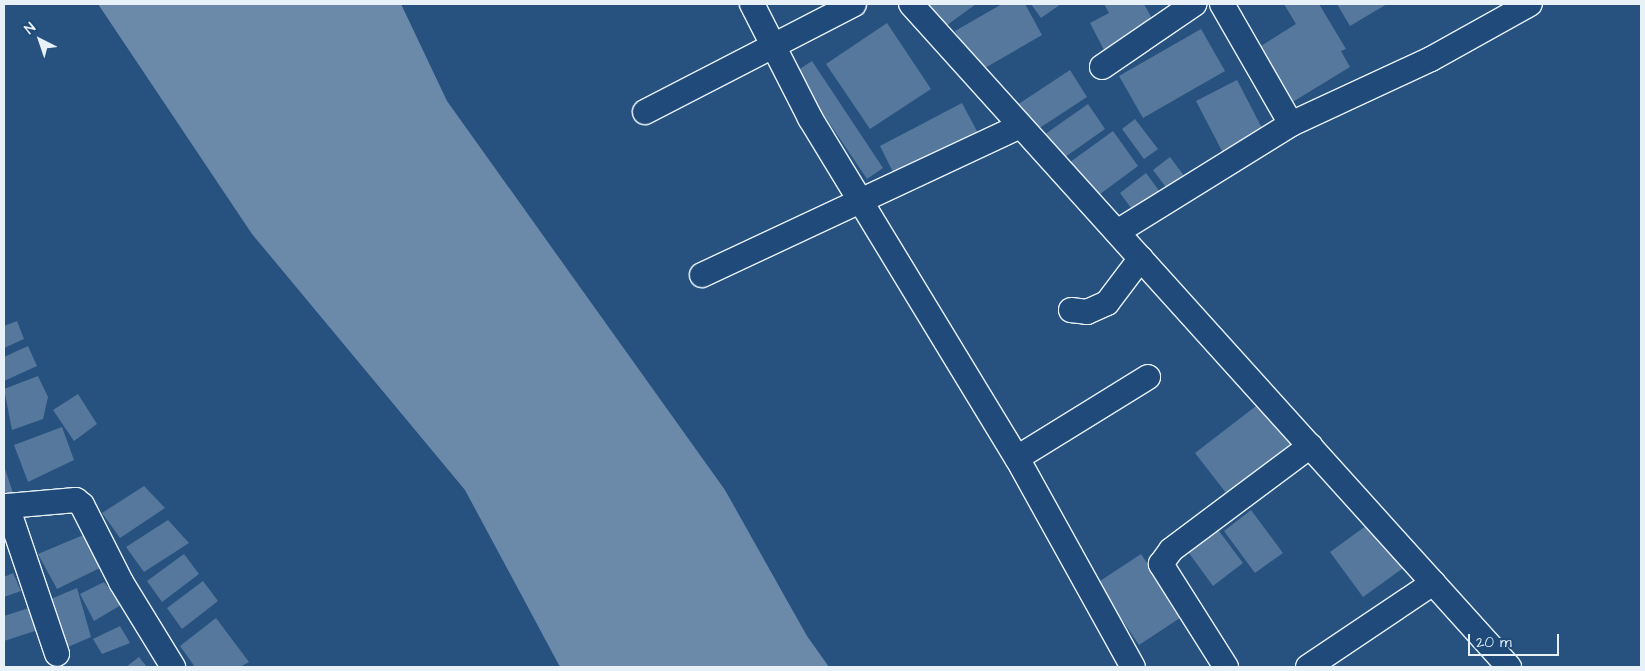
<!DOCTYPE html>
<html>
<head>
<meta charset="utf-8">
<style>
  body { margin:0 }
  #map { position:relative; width:1645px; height:671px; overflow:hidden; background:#27517f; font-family:"Architects Daughter",sans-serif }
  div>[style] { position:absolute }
  .water>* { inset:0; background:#6b8aaa }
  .building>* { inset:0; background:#57789d }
  .roads { filter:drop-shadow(1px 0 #e8f1f8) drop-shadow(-1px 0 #e8f1f8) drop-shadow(0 1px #e8f1f8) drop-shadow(0 -1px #e8f1f8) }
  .street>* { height:24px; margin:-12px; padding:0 12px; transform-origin:12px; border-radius:12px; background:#1f4a7a }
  span { translate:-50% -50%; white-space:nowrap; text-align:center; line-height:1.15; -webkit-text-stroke:5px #1f4a7a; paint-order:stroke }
  .frame { position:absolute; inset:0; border:5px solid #e8f1f8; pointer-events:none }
  .north { position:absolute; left:15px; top:15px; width:50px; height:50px; -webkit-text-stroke:4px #1f4a7a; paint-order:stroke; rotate:319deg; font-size:14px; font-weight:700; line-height:20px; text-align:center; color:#e8f1f8 }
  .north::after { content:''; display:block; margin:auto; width:18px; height:22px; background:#e8f1f8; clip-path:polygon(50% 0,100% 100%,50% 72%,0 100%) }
  .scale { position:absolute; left:1468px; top:634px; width:91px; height:22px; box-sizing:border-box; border:2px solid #e8f1f8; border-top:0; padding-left:6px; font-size:15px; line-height:18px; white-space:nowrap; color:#e8f1f8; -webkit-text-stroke:4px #1f4a7a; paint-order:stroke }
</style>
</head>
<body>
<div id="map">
  <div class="water">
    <div style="clip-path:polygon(98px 4px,401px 4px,447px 101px,725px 490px,807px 636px,829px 667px,560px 667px,465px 490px,252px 234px)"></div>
  </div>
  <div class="building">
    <div style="clip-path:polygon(918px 4px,976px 4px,939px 31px)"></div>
    <div style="clip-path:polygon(1002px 4px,1025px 4px,1042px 35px,978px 72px,955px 31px)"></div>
    <div style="clip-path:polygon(1031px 4px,1061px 4px,1041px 18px)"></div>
    <div style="clip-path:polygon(1104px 4px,1144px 4px,1156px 26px,1106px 54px,1090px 23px,1109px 13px)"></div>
    <div style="clip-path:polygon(1284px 4px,1319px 4px,1346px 49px,1341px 51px,1350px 67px,1291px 103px,1259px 47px,1296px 24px)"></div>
    <div style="clip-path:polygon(1337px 4px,1387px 4px,1350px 26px)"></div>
    <div style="clip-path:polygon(887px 23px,931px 89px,870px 129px,826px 64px)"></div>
    <div style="clip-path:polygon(1201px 29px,1225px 71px,1143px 118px,1119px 76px)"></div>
    <div style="clip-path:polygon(812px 61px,883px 168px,867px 179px,795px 72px)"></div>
    <div style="clip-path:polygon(1070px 70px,1087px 97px,1035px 131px,1017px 105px)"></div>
    <div style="clip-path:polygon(1237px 80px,1263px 130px,1222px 151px,1196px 101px)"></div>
    <div style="clip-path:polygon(962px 103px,979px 135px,896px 178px,880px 146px)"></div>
    <div style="clip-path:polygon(1088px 104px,1105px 129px,1058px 162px,1041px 137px)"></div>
    <div style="clip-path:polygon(1135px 119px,1158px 149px,1144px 159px,1122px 129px)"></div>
    <div style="clip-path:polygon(1113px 131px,1138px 166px,1092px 200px,1066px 165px)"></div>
    <div style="clip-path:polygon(1170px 157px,1188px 181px,1171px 194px,1153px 170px)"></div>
    <div style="clip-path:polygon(1146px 173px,1163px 196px,1137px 216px,1120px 193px)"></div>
    <div style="clip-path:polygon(17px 321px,24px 339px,4px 348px,4px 326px)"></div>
    <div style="clip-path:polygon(28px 346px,37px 366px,4px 381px,4px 357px)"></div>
    <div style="clip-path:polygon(38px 376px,48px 397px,43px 419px,12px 430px,4px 389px)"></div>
    <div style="clip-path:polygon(78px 394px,97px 424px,74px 441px,53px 410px)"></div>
    <div style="clip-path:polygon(1260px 403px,1295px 448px,1230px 498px,1195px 453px)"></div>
    <div style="clip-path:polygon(62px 427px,74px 460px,28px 482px,14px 445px)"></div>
    <div style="clip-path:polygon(4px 466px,13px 493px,4px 495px)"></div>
    <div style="clip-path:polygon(144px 486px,165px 508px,120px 538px,102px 513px)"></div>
    <div style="clip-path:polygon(1251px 510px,1283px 553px,1255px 573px,1224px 531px)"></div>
    <div style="clip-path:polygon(168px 520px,189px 543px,144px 572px,126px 547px)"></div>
    <div style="clip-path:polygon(1374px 520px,1406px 566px,1363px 597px,1330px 552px)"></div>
    <div style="clip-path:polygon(1216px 527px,1243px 563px,1213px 586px,1186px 549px)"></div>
    <div style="clip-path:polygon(88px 533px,106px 565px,57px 589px,38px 554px)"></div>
    <div style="clip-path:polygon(184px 554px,199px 574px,162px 602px,147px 581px)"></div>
    <div style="clip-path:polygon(1141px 554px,1183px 616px,1139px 645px,1097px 583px)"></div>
    <div style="clip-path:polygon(13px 573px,21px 591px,4px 597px,4px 577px)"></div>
    <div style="clip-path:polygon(203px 581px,218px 601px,182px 629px,167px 608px)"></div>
    <div style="clip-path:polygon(104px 582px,121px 605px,94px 621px,80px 594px)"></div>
    <div style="clip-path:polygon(77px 588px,91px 637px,61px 650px,46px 601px)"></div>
    <div style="clip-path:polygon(32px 607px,38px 630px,4px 641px,4px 616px)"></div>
    <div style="clip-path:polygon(216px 618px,249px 662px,240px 667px,195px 667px,180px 646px)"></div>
    <div style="clip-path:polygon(120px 626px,130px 643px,102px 654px,93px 639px)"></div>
    <div style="clip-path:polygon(139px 657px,147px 667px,126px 667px)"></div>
  </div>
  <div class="roads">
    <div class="street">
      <div style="left:752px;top:4px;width:128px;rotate:63deg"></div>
      <div style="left:810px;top:118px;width:398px;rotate:58.7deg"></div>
      <div style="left:1017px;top:458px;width:239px;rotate:61deg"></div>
      <div style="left:911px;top:4px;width:893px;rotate:47.95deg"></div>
      <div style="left:1222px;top:4px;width:138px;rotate:60.1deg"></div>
      <div style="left:1102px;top:67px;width:112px;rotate:-34.4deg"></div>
      <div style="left:645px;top:112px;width:235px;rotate:-27.3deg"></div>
      <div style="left:1117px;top:232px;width:205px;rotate:-31.8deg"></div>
      <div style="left:1291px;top:124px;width:154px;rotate:-24.9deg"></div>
      <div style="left:1431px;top:59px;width:113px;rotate:-29.1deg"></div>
      <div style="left:702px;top:275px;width:351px;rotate:-25.1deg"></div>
      <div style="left:1071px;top:310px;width:16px;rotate:7deg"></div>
      <div style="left:1087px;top:312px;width:22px;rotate:-24deg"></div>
      <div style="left:1107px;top:303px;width:56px;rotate:-52.9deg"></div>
      <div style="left:1017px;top:458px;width:154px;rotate:-31.7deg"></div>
      <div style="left:4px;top:506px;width:3px"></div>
      <div style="left:7px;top:506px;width:156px;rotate:71.3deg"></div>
      <div style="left:7px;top:506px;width:69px;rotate:-5deg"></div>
      <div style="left:76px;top:500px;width:8px;rotate:40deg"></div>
      <div style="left:82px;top:505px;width:86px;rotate:63.1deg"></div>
      <div style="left:121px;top:582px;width:100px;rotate:58.5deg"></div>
      <div style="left:1226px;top:667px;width:122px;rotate:-122.3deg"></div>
      <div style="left:1161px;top:564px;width:17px;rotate:-54deg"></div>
      <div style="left:1171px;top:550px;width:174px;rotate:-36.8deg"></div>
      <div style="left:1308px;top:667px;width:151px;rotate:-33.9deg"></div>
    </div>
  </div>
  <div class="frame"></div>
  <div class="north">N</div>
  <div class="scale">20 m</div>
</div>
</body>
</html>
